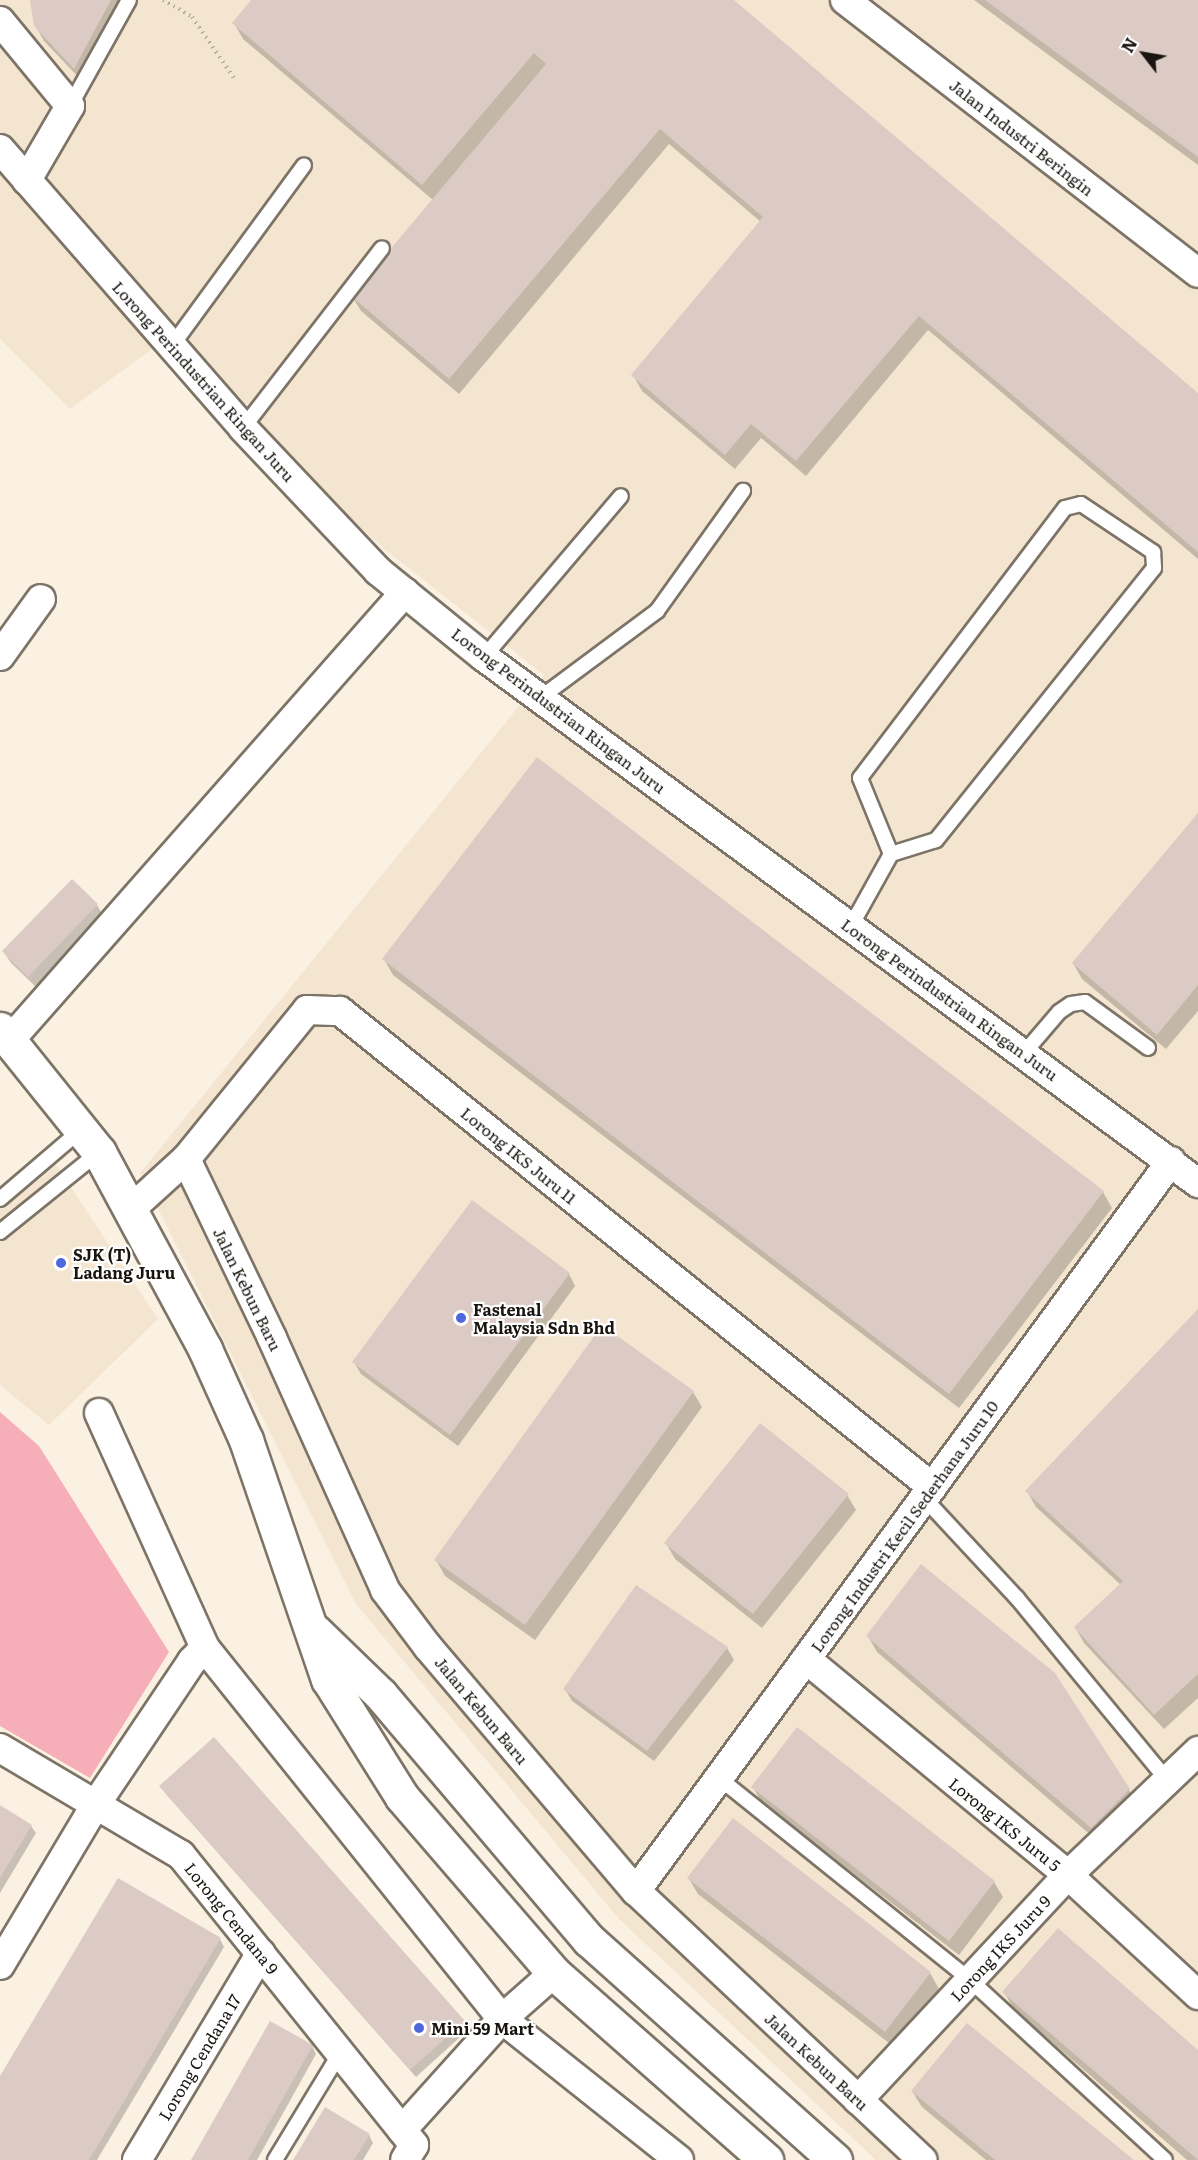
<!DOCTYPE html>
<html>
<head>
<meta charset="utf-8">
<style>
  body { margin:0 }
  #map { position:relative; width:1198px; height:2160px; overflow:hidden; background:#fbf1e2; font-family:Literata,serif }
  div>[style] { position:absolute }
  .built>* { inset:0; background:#f4e5d1 }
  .green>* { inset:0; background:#f6afb9 }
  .shadow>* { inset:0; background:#0003 }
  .building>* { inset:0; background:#dccac4 }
  .path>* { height:4px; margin-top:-2px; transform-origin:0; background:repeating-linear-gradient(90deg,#b4aca0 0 1.5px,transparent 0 6px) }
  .roads { filter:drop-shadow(2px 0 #7d7467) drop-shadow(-2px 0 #7d7467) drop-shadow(0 2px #7d7467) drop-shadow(0 -2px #7d7467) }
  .lane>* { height:14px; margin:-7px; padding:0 7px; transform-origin:7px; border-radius:7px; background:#fff }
  .street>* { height:28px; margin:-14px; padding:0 14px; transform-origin:14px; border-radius:14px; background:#fff }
  .secondary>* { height:33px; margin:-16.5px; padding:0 16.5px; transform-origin:16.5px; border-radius:16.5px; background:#fff }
  .dots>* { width:16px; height:16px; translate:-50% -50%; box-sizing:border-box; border:3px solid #fff; border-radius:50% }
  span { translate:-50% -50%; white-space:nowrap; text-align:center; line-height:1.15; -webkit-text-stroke:4.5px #fff; paint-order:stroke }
  .street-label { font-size:16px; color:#181510 }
  .poi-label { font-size:16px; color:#181510; font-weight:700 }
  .left { translate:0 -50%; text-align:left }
  .north { position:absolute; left:1114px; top:24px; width:60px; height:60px; -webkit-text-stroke:4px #fff; paint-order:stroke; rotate:301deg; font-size:16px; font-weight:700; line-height:24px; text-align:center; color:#181510 }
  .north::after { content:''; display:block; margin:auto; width:21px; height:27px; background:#181510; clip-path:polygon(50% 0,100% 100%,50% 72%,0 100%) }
</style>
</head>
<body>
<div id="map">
  <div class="built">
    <div style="clip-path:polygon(0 0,1198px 0,1198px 2160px,876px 2160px,619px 1919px,356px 1604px,140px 1173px,544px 675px,387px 551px,152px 349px,70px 409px,0 339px)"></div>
    <div style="clip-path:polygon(55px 1163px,158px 1319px,49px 1425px,0 1385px,0 1207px)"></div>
  </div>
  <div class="green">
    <div style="clip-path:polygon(0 1412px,39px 1446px,169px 1652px,90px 1778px,0 1726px)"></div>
  </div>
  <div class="shadow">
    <div style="clip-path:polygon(31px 0,128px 0,84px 83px,44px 41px,35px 25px)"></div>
    <div style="clip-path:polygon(253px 0,731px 0,1198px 395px,1198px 559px,928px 330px,806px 476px,761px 438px,735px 469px,642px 391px,633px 375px,761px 222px,669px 144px,459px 394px,361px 311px,352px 296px,433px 200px,243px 39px,234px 23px)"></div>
    <div style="clip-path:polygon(974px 0,1198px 0,1198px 165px)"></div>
    <div style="clip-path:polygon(1198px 815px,1198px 1011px,1166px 1049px,1082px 979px,1073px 963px)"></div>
    <div style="clip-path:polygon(97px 905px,104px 917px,36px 987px,11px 963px,4px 952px)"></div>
    <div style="clip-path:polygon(384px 959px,1103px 1192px,1112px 1208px,959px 1408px,393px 975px)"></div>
    <div style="clip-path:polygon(569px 1274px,575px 1286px,458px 1446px,361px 1374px,354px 1362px)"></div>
    <div style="clip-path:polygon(1198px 1311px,1198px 1698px,1164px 1729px,1084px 1643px,1075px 1627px,1121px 1585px,1036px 1507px,1027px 1491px)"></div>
    <div style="clip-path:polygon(693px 1392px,702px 1407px,535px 1640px,445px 1576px,436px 1560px)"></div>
    <div style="clip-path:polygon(847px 1495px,856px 1510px,762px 1628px,675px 1559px,666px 1543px)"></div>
    <div style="clip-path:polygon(868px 1636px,1129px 1790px,1138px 1806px,1100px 1843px,877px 1652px)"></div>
    <div style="clip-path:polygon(727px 1648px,734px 1660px,654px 1761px,572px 1701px,565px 1689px)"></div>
    <div style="clip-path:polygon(214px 1739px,464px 2022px,469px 2029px,416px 2077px,166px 1794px,161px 1786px)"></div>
    <div style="clip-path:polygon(753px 1787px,994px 1882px,1003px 1897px,959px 1955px,762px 1803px)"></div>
    <div style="clip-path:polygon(0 1807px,31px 1826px,36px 1833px,0 1893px)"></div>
    <div style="clip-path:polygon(689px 1879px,930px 1973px,939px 1989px,894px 2047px,698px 1894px)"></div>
    <div style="clip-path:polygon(220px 1939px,224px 1947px,97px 2160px,0 2160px,0 2079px)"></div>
    <div style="clip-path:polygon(1004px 1992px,1198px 2052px,1198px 2160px,1187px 2160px,1013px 2008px)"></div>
    <div style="clip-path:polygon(312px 2046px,316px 2054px,257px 2160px,193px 2160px)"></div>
    <div style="clip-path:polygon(912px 2091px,1132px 2160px,986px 2160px,922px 2107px)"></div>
    <div style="clip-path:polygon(369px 2135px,373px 2143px,363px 2160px,295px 2160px)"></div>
  </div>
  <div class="building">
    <div style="clip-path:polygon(30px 0,111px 0,74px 69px,34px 26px)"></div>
    <div style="clip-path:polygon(251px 0,734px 0,1198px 393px,1198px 552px,919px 316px,796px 461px,751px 424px,725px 455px,631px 375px,763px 217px,660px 129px,449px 379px,351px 296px,546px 64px,534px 53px,422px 185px,232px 23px)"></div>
    <div style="clip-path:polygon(985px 0,1198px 0,1198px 157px)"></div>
    <div style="clip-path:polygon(537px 757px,1104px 1191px,949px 1394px,382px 959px)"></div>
    <div style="clip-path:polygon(1198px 813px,1198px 985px,1157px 1035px,1072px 963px)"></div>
    <div style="clip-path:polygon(72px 879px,98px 904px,28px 977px,2px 951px)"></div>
    <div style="clip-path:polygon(472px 1200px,570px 1273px,450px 1435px,352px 1362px)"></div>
    <div style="clip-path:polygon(1198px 1309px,1198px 1674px,1154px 1715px,1074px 1627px,1123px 1581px,1025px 1491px)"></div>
    <div style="clip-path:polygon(602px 1325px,694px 1391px,525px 1625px,434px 1560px)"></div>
    <div style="clip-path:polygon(760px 1423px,849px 1494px,753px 1614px,664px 1543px)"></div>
    <div style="clip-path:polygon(921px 1564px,1055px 1673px,1130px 1789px,1091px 1828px,866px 1636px)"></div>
    <div style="clip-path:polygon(636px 1585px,728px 1647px,647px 1751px,563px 1689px)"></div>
    <div style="clip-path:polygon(797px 1727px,995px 1881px,949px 1941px,751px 1787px)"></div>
    <div style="clip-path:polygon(214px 1737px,465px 2021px,410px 2070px,159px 1786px)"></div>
    <div style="clip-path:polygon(0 1805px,32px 1825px,0 1878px)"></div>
    <div style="clip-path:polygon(733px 1818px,931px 1972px,885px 2032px,687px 1878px)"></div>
    <div style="clip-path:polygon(118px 1878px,221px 1938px,89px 2160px,0 2160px,0 2076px)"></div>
    <div style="clip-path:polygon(1058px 1928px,1198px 2050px,1198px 2160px,1002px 1992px)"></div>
    <div style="clip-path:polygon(270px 2021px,313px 2045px,248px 2160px,191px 2160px)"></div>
    <div style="clip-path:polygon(967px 2023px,1134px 2160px,995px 2160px,911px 2091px)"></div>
    <div style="clip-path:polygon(325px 2107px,370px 2134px,354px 2160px,293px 2160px)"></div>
  </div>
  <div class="path">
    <div style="left:163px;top:0;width:34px;rotate:30deg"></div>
    <div style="left:192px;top:17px;width:74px;rotate:55.5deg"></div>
  </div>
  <div class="roads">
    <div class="lane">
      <div style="left:70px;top:106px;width:121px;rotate:-60.9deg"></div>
      <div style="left:171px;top:347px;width:225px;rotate:-53.8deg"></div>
      <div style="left:243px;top:428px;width:227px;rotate:-52.3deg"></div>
      <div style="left:1081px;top:504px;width:87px;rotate:33.7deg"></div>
      <div style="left:1153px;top:552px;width:16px;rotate:86deg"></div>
      <div style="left:1154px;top:568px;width:349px;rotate:128.7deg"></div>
      <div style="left:936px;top:840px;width:47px;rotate:162.7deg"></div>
      <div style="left:891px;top:854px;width:82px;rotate:-112.2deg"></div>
      <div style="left:860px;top:778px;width:339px;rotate:-52.8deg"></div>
      <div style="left:1065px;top:508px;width:16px;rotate:-14deg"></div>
      <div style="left:484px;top:657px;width:211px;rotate:-49.6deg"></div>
      <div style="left:540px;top:698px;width:146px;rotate:-36.6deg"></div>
      <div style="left:657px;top:611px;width:148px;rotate:-54.4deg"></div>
      <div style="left:851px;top:926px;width:82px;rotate:-60.9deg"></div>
      <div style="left:1024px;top:1053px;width:54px;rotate:-49.5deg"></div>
      <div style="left:1059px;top:1012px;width:14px;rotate:-34deg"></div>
      <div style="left:1071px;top:1004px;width:14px;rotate:-8deg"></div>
      <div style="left:1085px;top:1002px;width:78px;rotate:36.1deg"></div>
      <div style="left:0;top:1199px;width:108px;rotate:-40.5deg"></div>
      <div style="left:0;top:1232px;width:127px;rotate:-38.9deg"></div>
      <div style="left:924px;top:1498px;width:137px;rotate:47.1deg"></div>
      <div style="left:1017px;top:1598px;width:236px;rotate:50.5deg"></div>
      <div style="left:719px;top:1778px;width:322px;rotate:38.8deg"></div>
      <div style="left:970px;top:1980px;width:265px;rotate:42.7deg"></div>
      <div style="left:275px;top:2160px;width:125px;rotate:-58.7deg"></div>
    </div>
    <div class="street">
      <div style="left:845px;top:0;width:446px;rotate:37.7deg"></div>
      <div style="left:0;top:21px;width:110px;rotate:50.5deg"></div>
      <div style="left:70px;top:106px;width:86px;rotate:120.2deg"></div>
      <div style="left:0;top:149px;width:370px;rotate:48.9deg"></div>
      <div style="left:243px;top:428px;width:197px;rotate:46.6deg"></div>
      <div style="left:378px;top:571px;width:136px;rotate:39.1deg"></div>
      <div style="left:484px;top:657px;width:887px;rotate:36.38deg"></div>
      <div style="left:0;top:656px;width:70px;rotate:-54.3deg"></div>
      <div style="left:10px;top:1040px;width:597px;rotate:-48.6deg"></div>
      <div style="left:186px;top:1159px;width:199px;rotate:64.3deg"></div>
      <div style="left:272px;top:1338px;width:276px;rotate:65.8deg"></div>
      <div style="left:385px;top:1590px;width:71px;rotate:53deg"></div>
      <div style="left:428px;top:1647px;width:321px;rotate:49.6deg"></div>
      <div style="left:636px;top:1891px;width:393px;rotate:43.2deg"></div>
      <div style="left:131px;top:1209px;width:74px;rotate:-42.3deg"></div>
      <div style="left:186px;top:1159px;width:192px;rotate:-50.9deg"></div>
      <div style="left:307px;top:1010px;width:33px;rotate:2deg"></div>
      <div style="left:340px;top:1011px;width:760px;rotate:38.8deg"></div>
      <div style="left:99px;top:1413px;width:258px;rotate:65.7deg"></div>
      <div style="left:205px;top:1648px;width:475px;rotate:51.3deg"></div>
      <div style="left:502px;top:2019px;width:226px;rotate:38.5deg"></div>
      <div style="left:806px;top:1659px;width:340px;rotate:39.5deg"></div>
      <div style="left:1068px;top:1875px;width:177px;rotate:42.7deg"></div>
      <div style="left:0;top:1748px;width:210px;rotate:30.6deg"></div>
      <div style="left:181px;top:1855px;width:372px;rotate:51.2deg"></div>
      <div style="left:414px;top:2145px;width:17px;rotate:121deg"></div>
      <div style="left:636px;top:1891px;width:905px;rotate:-53.76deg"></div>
      <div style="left:0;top:1965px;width:187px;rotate:-59.2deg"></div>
      <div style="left:96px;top:1804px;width:172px;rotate:-56.1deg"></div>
      <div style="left:192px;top:1661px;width:18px;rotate:-45deg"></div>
      <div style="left:858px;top:2100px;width:308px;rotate:-47deg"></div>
      <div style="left:1068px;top:1875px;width:180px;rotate:-43.6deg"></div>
      <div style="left:402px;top:2130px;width:149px;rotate:-48deg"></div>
      <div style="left:502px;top:2019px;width:69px;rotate:-41.5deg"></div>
      <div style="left:137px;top:2160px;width:241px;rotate:-59.1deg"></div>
    </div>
    <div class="secondary">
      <div style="left:0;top:1029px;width:158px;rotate:51.2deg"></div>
      <div style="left:99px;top:1152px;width:224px;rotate:61.7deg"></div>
      <div style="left:205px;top:1349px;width:100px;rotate:65.7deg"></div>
      <div style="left:246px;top:1440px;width:253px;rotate:71.1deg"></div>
      <div style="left:328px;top:1679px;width:139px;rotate:57.9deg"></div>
      <div style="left:402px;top:1797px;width:233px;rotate:49.2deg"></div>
      <div style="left:554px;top:1973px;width:283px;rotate:41.4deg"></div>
      <div style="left:315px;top:1631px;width:92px;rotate:44.1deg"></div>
      <div style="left:381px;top:1695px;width:321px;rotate:49.7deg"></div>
      <div style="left:589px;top:1940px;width:330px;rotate:41.8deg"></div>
    </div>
  </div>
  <div class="dots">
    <div style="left:61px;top:1263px;background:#4d67dc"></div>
    <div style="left:461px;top:1318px;background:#4d67dc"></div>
    <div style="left:419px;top:2028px;background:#4d67dc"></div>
  </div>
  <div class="street-label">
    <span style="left:1022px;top:137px;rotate:38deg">Jalan Industri Beringin</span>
    <span style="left:204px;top:381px;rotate:48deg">Lorong Perindustrian Ringan Juru</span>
    <span style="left:559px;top:710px;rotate:37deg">Lorong Perindustrian Ringan Juru</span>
    <span style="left:950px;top:999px;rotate:36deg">Lorong Perindustrian Ringan Juru</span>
    <span style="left:519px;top:1155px;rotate:39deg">Lorong IKS Juru 11</span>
    <span style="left:248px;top:1289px;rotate:64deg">Jalan Kebun Baru</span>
    <span style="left:904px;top:1526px;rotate:-54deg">Lorong Industri Kecil Sederhana Juru 10</span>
    <span style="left:482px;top:1710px;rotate:50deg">Jalan Kebun Baru</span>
    <span style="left:1005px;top:1824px;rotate:39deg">Lorong IKS Juru 5</span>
    <span style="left:232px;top:1918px;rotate:51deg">Lorong Cendana 9</span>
    <span style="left:1000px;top:1948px;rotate:-47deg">Lorong IKS Juru 9</span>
    <span style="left:199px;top:2057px;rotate:-59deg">Lorong Cendana 17</span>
    <span style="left:817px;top:2061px;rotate:43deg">Jalan Kebun Baru</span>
  </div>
  <div class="poi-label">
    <span class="left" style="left:73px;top:1263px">SJK (T)<br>Ladang Juru</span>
    <span class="left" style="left:473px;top:1318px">Fastenal<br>Malaysia Sdn Bhd</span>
    <span class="left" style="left:431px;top:2028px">Mini 59 Mart</span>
  </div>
  <div class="north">N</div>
</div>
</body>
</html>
